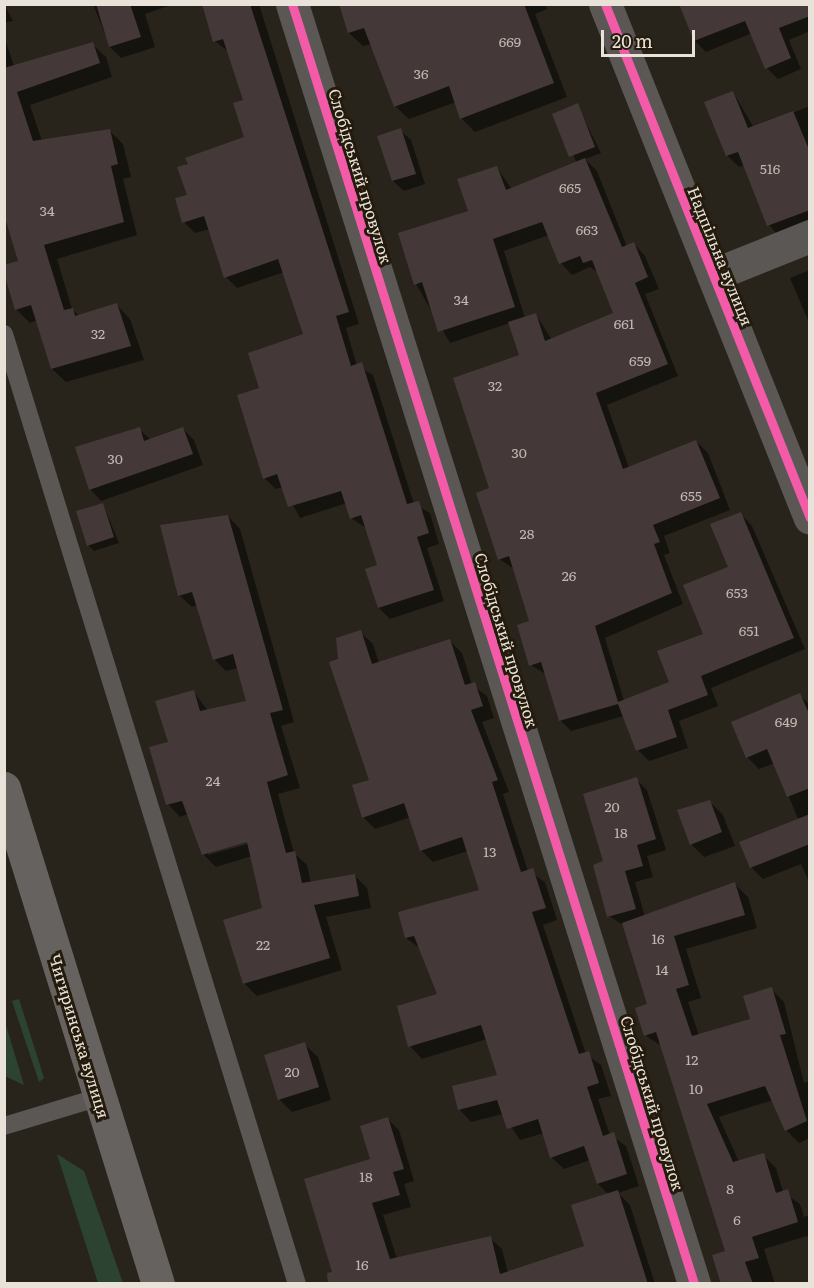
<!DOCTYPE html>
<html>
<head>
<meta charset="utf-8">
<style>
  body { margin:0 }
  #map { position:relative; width:814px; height:1288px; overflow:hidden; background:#29241b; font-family:Literata,serif }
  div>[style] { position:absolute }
  .green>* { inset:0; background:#2c4331 }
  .shadow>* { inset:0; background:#0007 }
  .building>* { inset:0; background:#443938 }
  .service>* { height:18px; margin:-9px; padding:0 9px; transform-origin:9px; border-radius:9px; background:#5a5755 }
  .minor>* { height:33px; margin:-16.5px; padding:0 16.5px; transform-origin:16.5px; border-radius:16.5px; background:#5a5755 }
  .secondary>* { height:33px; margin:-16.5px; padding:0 16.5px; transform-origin:16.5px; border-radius:16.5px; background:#66625f }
  .cycleway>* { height:9px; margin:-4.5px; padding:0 4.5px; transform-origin:4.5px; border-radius:4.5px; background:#f35aa7 }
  span { translate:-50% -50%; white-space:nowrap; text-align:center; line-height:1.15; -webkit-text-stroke:6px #251b0c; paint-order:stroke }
  .number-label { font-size:14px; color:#c0b8b1 }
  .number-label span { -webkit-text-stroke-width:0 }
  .street-label { font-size:16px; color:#e9e2d9 }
  .frame { position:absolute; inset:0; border:6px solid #e9e2d9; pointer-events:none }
  .scale { position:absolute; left:601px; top:30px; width:94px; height:27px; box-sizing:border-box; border:3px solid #e9e2d9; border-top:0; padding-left:8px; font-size:18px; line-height:21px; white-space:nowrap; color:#e9e2d9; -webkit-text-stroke:4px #251b0c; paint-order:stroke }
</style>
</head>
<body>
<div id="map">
  <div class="green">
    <div style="clip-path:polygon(19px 999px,44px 1078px,39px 1082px,12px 1001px)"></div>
    <div style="clip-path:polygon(5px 1022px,24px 1085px,5px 1076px)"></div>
    <div style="clip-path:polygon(57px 1154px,84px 1171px,123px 1283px,98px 1283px)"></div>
  </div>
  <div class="shadow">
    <div style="clip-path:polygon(4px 4px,13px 21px,4px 23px)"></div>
    <div style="clip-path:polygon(93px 4px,174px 4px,145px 14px,155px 47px,121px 58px,110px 47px)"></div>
    <div style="clip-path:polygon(204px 4px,259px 4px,359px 324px,346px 328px,357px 366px,373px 375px,414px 504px,430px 513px,439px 544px,427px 548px,444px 601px,390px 619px,379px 608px,379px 566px,366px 528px,351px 518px,347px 503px,300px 518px,283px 487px,276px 489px,264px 478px,261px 389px,305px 335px,284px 272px,237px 288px,226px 277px,210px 229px,195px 233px,184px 222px,189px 196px,246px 138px,245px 101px,229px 52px,215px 41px)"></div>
    <div style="clip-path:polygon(340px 4px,545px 4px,547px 9px,535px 14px,567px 97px,475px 132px,461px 118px,456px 102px,409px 119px,395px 106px,372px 44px,363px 46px,349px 33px)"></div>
    <div style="clip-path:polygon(680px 4px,810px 4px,810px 31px,789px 40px,801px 69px,778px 79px,767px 68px,752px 33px,706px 52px,695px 41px)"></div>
    <div style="clip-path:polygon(4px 36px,15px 69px,92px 44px,106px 57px,112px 77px,30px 105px,42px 141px,110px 131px,123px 144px,131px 177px,123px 179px,137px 235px,57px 259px,72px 309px,79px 316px,117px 305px,130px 319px,144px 360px,66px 382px,52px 369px,38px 320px,30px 323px,16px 309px,20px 262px,4px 212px)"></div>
    <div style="clip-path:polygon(733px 92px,754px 128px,810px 106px,810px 226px,780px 237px,769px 225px,745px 165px,739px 167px,728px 156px,706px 102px)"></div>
    <div style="clip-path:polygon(evenodd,577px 105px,601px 153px,585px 159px,597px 171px,627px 247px,634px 244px,645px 256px,659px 289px,645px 294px,678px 376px,607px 405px,629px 468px,696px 441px,708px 453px,730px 510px,664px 536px,670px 553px,664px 555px,683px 604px,605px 638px,624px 701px,671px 683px,705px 635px,730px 568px,741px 514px,752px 526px,805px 649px,711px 688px,718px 706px,679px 721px,688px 748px,649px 761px,638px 750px,624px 716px,571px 731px,560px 720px,547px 675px,531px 665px,531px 622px,514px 569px,499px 559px,490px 489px,521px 356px,510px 323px,450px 343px,416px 284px,497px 168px,512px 189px,577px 163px,554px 114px,577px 105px,549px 235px,561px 263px,572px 275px,590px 267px,598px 272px,615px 314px,552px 340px,536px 315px,525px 318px,504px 251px,549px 235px)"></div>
    <div style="clip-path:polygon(400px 130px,411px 140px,425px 184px,404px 191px,393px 181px,379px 137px)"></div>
    <div style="clip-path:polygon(810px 270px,810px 325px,790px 278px)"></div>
    <div style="clip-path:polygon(139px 429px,151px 440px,183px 429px,194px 440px,203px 465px,101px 501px,90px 489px)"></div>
    <div style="clip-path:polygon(103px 504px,119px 543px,94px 551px,88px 545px)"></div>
    <div style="clip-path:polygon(evenodd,228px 516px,240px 529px,294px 722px,281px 726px,300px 788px,278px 794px,294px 853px,307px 865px,311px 883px,355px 876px,367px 888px,371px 908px,326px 917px,342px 970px,257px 996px,244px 983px,263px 909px,252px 856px,216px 867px,203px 854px,188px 814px,180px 817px,168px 804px,169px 743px,193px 691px,208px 711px,248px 703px,238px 668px,226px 671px,214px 659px,198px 605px,192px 607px,179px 595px,162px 526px,228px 516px,254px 839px,255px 842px,208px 855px,208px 852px,254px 839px)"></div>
    <div style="clip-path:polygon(360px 632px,373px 644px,379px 663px,450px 641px,462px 653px,472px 685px,487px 696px,494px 718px,482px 722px,509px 792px,503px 794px,528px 871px,545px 882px,557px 920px,543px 925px,586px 1054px,601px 1065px,611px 1096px,598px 1099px,610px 1135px,626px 1146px,639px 1186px,618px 1193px,630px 1205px,655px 1284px,516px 1284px,586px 1247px,609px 1195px,598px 1184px,590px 1160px,564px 1169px,551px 1157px,544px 1133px,520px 1140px,503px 1114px,471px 1122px,459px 1109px,499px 1076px,487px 1039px,422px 1059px,410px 1046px,439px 995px,421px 949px,406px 938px,481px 891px,468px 851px,433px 862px,421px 850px,411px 817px,375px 829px,363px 817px,371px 781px,340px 660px)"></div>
    <div style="clip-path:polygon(799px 695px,810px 705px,810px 884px,801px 864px,763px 879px,751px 867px,798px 819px,775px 763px,759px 769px,747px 757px)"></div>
    <div style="clip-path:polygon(636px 779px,647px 790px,666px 850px,647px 856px,653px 877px,635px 882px,645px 917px,735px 884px,748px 897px,757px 928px,686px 949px,701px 998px,688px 1002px,699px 1036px,752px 1020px,771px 989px,784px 1002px,804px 1083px,810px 1081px,810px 1138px,799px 1143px,786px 1130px,773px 1100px,719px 1117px,739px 1162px,763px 1155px,776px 1168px,783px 1192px,800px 1204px,804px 1217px,810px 1215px,810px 1243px,807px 1236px,764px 1249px,775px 1284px,723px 1284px,727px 1252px,663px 1047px,645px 1035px,648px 1005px,625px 926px,609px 916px,605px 862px)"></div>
    <div style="clip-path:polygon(710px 802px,723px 815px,735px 846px,704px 857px,691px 844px)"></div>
    <div style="clip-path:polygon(304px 1044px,318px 1057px,331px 1100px,292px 1112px,279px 1099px)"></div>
    <div style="clip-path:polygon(388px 1119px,399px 1130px,414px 1181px,404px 1184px,411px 1207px,383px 1215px,397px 1259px,490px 1238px,502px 1249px,508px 1273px,473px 1284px,338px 1284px)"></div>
  </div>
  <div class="building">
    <div style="clip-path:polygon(96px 4px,130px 4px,141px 37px,109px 47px)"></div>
    <div style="clip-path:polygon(202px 4px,250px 4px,349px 312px,336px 316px,351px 366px,362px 362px,407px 504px,419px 501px,429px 533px,417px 537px,434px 590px,378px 608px,365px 569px,377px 565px,361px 515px,350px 519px,341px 491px,288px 507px,277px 474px,263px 479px,237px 395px,259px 388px,248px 353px,303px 334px,278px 259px,224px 278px,204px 216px,182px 223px,175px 198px,187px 195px,177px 167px,188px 164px,185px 158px,244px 137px,233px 103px,243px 100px,223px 39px,213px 42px)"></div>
    <div style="clip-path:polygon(339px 4px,524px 4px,554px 83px,460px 119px,449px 86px,394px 107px,364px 28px,348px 33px)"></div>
    <div style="clip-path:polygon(679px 4px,810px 4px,810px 16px,779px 28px,791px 58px,765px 69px,745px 21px,694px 41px)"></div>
    <div style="clip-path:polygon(93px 42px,100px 63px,17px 92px,33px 141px,110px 129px,118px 164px,111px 166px,124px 222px,44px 245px,64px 310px,73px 308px,75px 316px,117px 303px,131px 346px,51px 369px,31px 305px,15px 310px,4px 273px,4px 265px,18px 261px,4px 214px,4px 68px)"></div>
    <div style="clip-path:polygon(733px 91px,748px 128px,793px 111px,810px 152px,810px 210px,767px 226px,738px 152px,726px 156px,704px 102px)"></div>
    <div style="clip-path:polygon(578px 103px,595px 147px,569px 157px,552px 114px)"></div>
    <div style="clip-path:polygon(401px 128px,416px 174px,392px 181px,377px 136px)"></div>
    <div style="clip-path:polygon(585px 158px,622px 247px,634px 242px,648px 277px,635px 283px,668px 364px,596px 393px,623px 469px,696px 440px,720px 498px,653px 525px,660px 542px,654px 544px,672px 593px,595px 626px,618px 702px,669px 682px,657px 651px,703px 634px,683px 585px,728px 567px,710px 524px,741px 512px,794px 638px,701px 676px,708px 695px,668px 710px,677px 737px,636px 751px,618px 704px,559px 721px,541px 662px,529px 666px,517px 625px,529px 621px,509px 556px,498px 560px,476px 493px,489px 488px,453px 378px,519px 355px,508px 322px,536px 313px,545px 341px,613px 313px,592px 260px,583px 263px,580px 256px,559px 264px,542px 222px,493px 239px,515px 307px,438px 332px,422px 282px,414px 285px,398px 233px,468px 211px,457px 179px,497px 166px,506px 190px)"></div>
    <div style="clip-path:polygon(140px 427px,144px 441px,183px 427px,193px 454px,89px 490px,75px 447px)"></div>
    <div style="clip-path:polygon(103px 503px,114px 537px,87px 546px,76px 511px)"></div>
    <div style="clip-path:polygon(228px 515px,283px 710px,270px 713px,288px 775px,267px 782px,286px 853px,295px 851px,302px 883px,355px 874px,359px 896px,314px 905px,330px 958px,243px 984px,223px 920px,262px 908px,247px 842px,202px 855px,182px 801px,166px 805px,149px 747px,168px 742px,155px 701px,194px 690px,200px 711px,246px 701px,233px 654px,213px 660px,192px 592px,178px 596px,160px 525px)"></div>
    <div style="clip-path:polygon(361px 630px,372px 664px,450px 639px,465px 685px,475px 682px,483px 706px,471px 710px,498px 780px,492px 782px,521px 872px,533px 868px,546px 908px,532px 912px,579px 1054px,589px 1051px,599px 1083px,587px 1087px,603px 1136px,614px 1132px,627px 1174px,597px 1184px,584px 1146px,550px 1158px,538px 1119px,507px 1129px,497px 1100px,458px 1110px,452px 1086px,497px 1075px,481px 1025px,408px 1047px,397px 1006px,437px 994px,414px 936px,405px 938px,398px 912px,479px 890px,462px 837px,420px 851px,404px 803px,362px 818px,352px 785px,369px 780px,329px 662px,338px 659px,336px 638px)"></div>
    <div style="clip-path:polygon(800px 693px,810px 716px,810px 788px,787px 797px,767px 749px,746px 758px,731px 722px)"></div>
    <div style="clip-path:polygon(637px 777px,656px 839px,637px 845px,643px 866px,625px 871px,636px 909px,607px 917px,593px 865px,603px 861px,583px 794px)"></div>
    <div style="clip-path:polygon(710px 800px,722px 832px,690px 845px,677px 810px)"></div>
    <div style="clip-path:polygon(810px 814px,810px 844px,750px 868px,739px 842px)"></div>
    <div style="clip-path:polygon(735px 882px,745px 915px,674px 936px,689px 985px,676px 989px,692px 1036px,750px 1019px,743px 996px,772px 987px,786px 1034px,780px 1035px,807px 1121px,785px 1131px,765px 1086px,707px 1104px,733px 1162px,764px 1153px,776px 1193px,788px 1189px,798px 1222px,752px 1237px,759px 1258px,745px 1262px,753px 1284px,721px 1284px,712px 1255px,725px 1251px,656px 1032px,644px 1036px,635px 1008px,647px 1004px,622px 923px)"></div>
    <div style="clip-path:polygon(305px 1042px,319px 1087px,278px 1100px,264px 1055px)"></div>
    <div style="clip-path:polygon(388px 1117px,404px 1169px,393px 1172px,400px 1195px,372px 1203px,390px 1259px,491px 1236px,500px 1274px,584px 1246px,571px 1205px,618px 1190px,648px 1284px,328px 1284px,327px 1273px,332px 1272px,304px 1179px,370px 1159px,360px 1126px)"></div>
  </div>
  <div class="service">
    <div style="left:4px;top:334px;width:994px;rotate:72.86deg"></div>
    <div style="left:4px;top:1126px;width:97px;rotate:-16.8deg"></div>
  </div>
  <div class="minor">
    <div style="left:292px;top:4px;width:1342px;rotate:72.56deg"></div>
    <div style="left:605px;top:4px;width:553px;rotate:68.26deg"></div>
    <div style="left:713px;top:275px;width:105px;rotate:-21.9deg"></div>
  </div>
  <div class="secondary">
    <div style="left:4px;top:788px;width:519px;rotate:72.75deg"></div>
  </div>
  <div class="cycleway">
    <div style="left:292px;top:4px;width:1342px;rotate:72.56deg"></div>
    <div style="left:605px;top:4px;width:553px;rotate:68.26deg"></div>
  </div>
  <div class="number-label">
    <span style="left:510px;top:41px">669</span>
    <span style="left:421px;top:73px">36</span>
    <span style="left:770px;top:168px">516</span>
    <span style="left:570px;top:187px">665</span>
    <span style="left:47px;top:210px">34</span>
    <span style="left:587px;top:229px">663</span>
    <span style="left:461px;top:299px">34</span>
    <span style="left:624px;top:323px">661</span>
    <span style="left:98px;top:333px">32</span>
    <span style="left:640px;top:360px">659</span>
    <span style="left:495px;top:385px">32</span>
    <span style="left:519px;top:452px">30</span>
    <span style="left:115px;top:458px">30</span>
    <span style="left:691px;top:495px">655</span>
    <span style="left:527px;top:533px">28</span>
    <span style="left:569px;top:575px">26</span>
    <span style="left:737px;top:592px">653</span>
    <span style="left:749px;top:630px">651</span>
    <span style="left:786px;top:721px">649</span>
    <span style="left:213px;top:780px">24</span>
    <span style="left:612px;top:806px">20</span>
    <span style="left:621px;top:832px">18</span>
    <span style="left:490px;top:851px">13</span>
    <span style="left:658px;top:938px">16</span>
    <span style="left:263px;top:944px">22</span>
    <span style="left:662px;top:969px">14</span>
    <span style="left:692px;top:1059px">12</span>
    <span style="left:292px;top:1071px">20</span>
    <span style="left:696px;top:1088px">10</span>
    <span style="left:366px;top:1176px">18</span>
    <span style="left:730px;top:1188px">8</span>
    <span style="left:737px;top:1219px">6</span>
    <span style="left:362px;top:1264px">16</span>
  </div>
  <div class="street-label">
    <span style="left:361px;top:176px;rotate:73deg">Слобідський провулок</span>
    <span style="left:721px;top:256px;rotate:68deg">Надпільна вулиця</span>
    <span style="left:507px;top:640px;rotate:73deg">Слобідський провулок</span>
    <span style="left:80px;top:1036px;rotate:73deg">Чигиринська вулиця</span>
    <span style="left:653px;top:1103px;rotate:73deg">Слобідський провулок</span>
  </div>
  <div class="frame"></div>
  <div class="scale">20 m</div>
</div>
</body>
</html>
